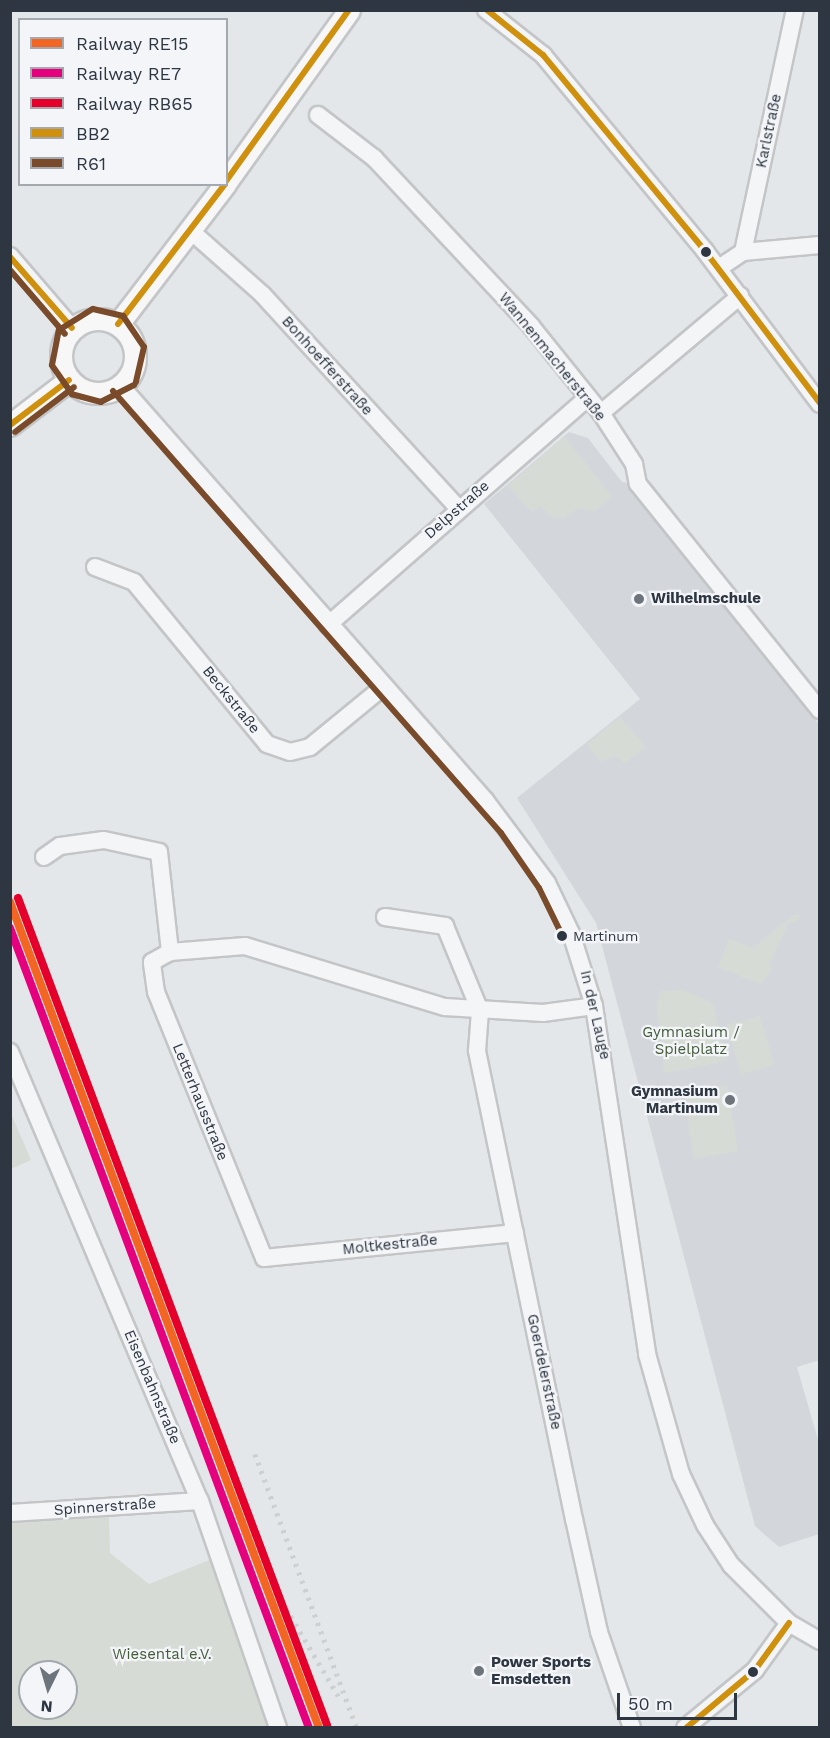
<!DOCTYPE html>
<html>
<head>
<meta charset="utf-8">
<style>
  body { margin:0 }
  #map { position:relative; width:830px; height:1738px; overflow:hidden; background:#e4e7e9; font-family:"Work Sans",sans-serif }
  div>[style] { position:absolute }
  .built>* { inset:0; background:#d3d7dc }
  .green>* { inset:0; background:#d6dcd5 }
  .roads { filter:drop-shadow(2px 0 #c3c5c7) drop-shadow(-2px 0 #c3c5c7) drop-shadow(0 2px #c3c5c7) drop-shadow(0 -2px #c3c5c7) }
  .minor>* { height:16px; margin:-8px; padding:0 8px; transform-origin:8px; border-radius:8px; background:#f4f5f6 }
  .major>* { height:21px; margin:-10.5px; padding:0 10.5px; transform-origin:10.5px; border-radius:10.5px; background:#f7f7f8 }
  .major>.ring { margin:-10.5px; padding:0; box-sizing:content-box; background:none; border:21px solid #f7f7f8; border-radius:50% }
  .rail>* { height:4.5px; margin-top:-2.25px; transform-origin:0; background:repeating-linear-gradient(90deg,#cdcfd1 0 3px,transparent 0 9px) }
  .bus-1>* { height:6px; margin:-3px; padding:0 3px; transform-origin:3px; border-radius:3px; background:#cf900d }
  .bus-2>* { height:6px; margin:-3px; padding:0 3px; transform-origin:3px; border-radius:3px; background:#7a4b2a }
  .rail-1>* { height:8px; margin:-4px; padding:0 4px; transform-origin:4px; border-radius:4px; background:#f26522 }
  .rail-2>* { height:8px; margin:-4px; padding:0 4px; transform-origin:4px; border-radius:4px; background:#e5007d }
  .rail-3>* { height:8px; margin:-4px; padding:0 4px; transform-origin:4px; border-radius:4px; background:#e4002b }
  .dots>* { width:16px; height:16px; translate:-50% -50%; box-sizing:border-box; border:3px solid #f3f5f8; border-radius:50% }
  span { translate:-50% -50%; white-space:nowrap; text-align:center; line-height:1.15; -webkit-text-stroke:4.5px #f3f5f8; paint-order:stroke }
  .bus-label { font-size:14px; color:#2d3641 }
  .left { translate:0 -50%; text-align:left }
  .street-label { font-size:15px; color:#2d3641 }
  .poi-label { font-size:15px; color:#2d3641; font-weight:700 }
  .right { translate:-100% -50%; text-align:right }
  .park-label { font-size:15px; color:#445c3b }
  .frame { position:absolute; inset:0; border:12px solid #2d3641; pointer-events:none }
  .legend { position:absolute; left:18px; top:18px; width:210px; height:168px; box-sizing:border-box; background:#f3f5f8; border:2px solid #a4a9af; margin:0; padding:8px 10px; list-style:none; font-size:18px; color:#2d3641 }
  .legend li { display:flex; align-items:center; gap:12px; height:30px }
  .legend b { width:30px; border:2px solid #a4a9af }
  .north { position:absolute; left:18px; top:1660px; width:60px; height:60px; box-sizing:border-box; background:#f3f5f8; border:2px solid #a4a9af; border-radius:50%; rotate:185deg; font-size:16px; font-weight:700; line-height:24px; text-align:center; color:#2d3641 }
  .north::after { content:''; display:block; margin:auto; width:21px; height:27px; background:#6d747c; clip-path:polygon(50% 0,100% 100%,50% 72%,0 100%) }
  .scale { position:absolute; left:617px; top:1693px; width:120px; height:27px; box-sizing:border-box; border:3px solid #2d3641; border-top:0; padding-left:8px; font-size:18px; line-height:21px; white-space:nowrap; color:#2d3641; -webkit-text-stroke:4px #f3f5f8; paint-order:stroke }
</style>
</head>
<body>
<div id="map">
  <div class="built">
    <div style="clip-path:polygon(569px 432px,588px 438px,622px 482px,638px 484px,675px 531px,668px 538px,819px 724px,820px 1360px,797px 1367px,819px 1443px,819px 1534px,779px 1547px,755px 1526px,596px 923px,517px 798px,640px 699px,484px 504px)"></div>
  </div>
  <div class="green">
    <div style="clip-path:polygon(564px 436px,612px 496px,595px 511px,579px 508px,564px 518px,550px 516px,541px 506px,532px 512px,508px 486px)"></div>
    <div style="clip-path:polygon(620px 717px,646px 747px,625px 763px,615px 756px,600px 762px,587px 744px)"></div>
    <div style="clip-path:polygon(793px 915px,800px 915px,798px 921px,788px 923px,769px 966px,773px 969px,760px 984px,718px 967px,729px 939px,753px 948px)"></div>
    <div style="clip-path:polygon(683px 990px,713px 1003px,727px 1061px,664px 1073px,657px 1006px,661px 991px)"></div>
    <div style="clip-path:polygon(760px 1016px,774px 1065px,741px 1074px,727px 1025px)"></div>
    <div style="clip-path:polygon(727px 1085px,738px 1151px,694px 1159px,684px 1093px)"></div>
    <div style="clip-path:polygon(10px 1111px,31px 1160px,11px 1169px,10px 1169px)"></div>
    <div style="clip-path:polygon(evenodd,109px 1517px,110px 1553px,149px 1584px,212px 1559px,268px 1727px,11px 1728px,11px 1523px,109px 1517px,30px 1672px,66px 1672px,66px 1708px,30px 1708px,30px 1672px)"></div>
  </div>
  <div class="roads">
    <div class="minor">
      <div style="left:486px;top:10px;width:73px;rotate:38.3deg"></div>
      <div style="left:543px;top:55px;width:254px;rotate:50.4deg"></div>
      <div style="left:705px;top:251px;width:191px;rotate:53.1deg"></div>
      <div style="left:318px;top:115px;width:71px;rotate:37.5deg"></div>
      <div style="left:374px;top:158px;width:230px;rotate:46.9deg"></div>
      <div style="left:531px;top:326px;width:112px;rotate:51.2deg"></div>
      <div style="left:601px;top:413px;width:61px;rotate:57.1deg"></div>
      <div style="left:634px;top:464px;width:20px;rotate:79deg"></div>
      <div style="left:638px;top:484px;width:290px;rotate:51.2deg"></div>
      <div style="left:191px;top:231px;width:95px;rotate:41.6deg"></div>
      <div style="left:262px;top:294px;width:289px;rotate:47.5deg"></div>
      <div style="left:743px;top:252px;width:248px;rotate:-77.9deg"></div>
      <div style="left:10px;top:256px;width:95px;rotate:49.3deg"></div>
      <div style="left:719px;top:268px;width:29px;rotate:-34deg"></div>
      <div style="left:743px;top:252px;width:77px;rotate:-5.2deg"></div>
      <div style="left:120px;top:385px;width:553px;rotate:48.67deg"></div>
      <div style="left:485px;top:800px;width:104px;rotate:53.2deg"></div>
      <div style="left:547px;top:883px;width:55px;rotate:64.4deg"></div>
      <div style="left:571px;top:933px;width:77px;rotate:72.5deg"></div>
      <div style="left:594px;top:1006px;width:352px;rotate:81.3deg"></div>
      <div style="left:647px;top:1354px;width:125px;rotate:74.2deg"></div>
      <div style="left:681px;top:1474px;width:56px;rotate:64.8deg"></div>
      <div style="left:705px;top:1525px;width:48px;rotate:57deg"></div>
      <div style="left:731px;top:1565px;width:82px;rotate:45deg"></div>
      <div style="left:789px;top:1623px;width:36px;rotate:30deg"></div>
      <div style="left:601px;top:413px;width:182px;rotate:-40.1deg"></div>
      <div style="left:95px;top:567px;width:42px;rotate:21deg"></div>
      <div style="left:134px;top:582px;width:210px;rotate:50.6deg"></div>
      <div style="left:267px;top:744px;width:24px;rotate:19deg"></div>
      <div style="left:290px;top:752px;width:21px;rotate:-14deg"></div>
      <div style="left:310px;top:747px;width:94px;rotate:-39.4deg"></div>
      <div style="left:328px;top:625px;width:344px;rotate:-41.2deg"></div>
      <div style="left:44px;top:857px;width:19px;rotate:-35deg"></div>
      <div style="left:60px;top:846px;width:44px;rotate:-7.8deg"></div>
      <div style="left:104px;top:840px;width:56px;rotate:12.3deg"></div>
      <div style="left:159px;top:852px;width:101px;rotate:83.7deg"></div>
      <div style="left:385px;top:917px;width:61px;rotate:8.5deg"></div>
      <div style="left:445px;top:926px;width:92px;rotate:67.6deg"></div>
      <div style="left:480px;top:1011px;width:40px;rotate:94.3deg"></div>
      <div style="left:477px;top:1051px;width:478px;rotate:78.3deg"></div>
      <div style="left:574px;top:1519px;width:116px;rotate:77.5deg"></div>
      <div style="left:599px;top:1632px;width:102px;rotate:71deg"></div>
      <div style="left:10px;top:1052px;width:488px;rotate:67.1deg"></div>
      <div style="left:200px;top:1501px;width:240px;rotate:71deg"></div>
      <div style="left:515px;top:1233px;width:252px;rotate:174.3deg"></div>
      <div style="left:264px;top:1258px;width:287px;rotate:-112.1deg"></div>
      <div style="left:156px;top:992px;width:30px;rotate:-98deg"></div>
      <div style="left:152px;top:962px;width:21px;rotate:-29deg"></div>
      <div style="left:170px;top:952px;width:75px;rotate:-4.6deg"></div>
      <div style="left:245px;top:946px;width:209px;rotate:17deg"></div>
      <div style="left:445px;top:1007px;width:98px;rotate:3.5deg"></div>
      <div style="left:543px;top:1013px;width:51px;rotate:-7.8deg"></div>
      <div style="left:10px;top:1513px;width:190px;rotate:-3.6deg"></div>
      <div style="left:685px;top:1728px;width:91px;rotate:-39.6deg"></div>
      <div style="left:755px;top:1670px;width:58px;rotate:-54.1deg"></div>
    </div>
    <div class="major">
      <div style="left:226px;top:182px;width:211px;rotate:-54.4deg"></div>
      <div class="ring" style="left:61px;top:319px;width:53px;height:53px"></div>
      <div style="left:118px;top:324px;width:176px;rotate:-52.6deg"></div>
      <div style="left:10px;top:425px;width:74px;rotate:-37.3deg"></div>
    </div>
  </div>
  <div class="rail">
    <div style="left:255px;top:1454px;width:292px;rotate:69.6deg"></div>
    <div style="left:235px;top:1502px;width:100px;rotate:65.2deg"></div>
    <div style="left:277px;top:1593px;width:121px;rotate:59.2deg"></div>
  </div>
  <div class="bus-1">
    <div style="left:487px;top:10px;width:72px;rotate:38.8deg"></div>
    <div style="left:543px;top:55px;width:254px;rotate:50.4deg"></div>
    <div style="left:705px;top:251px;width:191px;rotate:52.9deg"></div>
    <div style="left:226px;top:181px;width:211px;rotate:-54.3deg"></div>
    <div style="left:10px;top:257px;width:94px;rotate:48.9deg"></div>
    <div style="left:118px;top:324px;width:176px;rotate:-52.6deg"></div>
    <div style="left:10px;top:425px;width:74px;rotate:-37.3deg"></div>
    <div style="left:686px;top:1728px;width:90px;rotate:-40deg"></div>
    <div style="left:755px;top:1670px;width:58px;rotate:-54.1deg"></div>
  </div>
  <div class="bus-2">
    <div style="left:10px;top:270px;width:84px;rotate:49.3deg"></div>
    <div style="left:134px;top:385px;width:37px;rotate:153deg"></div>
    <div style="left:101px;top:402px;width:30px;rotate:-165deg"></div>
    <div style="left:72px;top:394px;width:35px;rotate:-125deg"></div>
    <div style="left:52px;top:365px;width:36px;rotate:-79deg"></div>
    <div style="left:59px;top:330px;width:40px;rotate:-32deg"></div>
    <div style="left:93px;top:309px;width:31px;rotate:13deg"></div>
    <div style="left:123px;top:316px;width:37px;rotate:56deg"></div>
    <div style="left:144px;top:347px;width:36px;rotate:103deg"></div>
    <div style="left:113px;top:391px;width:588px;rotate:48.72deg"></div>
    <div style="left:501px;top:833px;width:67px;rotate:55.4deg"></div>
    <div style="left:539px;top:888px;width:55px;rotate:63.9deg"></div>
    <div style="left:15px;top:432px;width:74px;rotate:-37.3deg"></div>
  </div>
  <div class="rail-1">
    <div style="left:10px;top:902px;width:882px;rotate:69.49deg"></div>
  </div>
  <div class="rail-2">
    <div style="left:10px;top:928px;width:854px;rotate:69.51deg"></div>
  </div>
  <div class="rail-3">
    <div style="left:18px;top:898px;width:883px;rotate:69.51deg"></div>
  </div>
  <div class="dots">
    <div style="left:706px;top:252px;background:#2d3641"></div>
    <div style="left:639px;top:599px;background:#6d747c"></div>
    <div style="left:562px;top:936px;background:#2d3641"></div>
    <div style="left:730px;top:1100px;background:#6d747c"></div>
    <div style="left:479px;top:1671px;background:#6d747c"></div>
    <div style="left:753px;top:1672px;background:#2d3641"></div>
  </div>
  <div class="bus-label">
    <span class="left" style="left:573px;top:936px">Martinum</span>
  </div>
  <div class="street-label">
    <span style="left:769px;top:131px;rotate:-78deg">Karlstraße</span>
    <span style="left:552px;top:357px;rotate:51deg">Wannenmacherstraße</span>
    <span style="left:327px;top:366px;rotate:48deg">Bonhoefferstraße</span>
    <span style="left:457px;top:510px;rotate:-41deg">Delpstraße</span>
    <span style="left:231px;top:700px;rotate:51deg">Beckstraße</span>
    <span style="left:595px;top:1015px;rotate:77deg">In der Lauge</span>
    <span style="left:200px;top:1102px;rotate:68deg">Letterhausstraße</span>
    <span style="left:390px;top:1245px;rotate:-6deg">Moltkestraße</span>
    <span style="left:544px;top:1372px;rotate:78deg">Goerdelerstraße</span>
    <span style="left:152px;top:1387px;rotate:67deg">Eisenbahnstraße</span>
    <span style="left:105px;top:1507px;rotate:-4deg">Spinnerstraße</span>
  </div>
  <div class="poi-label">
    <span class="left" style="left:651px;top:599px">Wilhelmschule</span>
    <span class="right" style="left:718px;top:1100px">Gymnasium<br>Martinum</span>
    <span class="left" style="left:491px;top:1671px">Power Sports<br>Emsdetten</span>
  </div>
  <div class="park-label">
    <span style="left:691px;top:1041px">Gymnasium /<br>Spielplatz</span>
    <span style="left:162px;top:1655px">Wiesental e.V.</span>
  </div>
  <div class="frame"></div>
  <ul class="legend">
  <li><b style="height:8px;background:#f26522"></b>Railway RE15</li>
  <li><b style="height:8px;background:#e5007d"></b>Railway RE7</li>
  <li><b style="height:8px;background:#e4002b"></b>Railway RB65</li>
  <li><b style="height:8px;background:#cf900d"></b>BB2</li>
  <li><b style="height:8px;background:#7a4b2a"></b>R61</li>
  </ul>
  <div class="north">N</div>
  <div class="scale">50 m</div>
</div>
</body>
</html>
